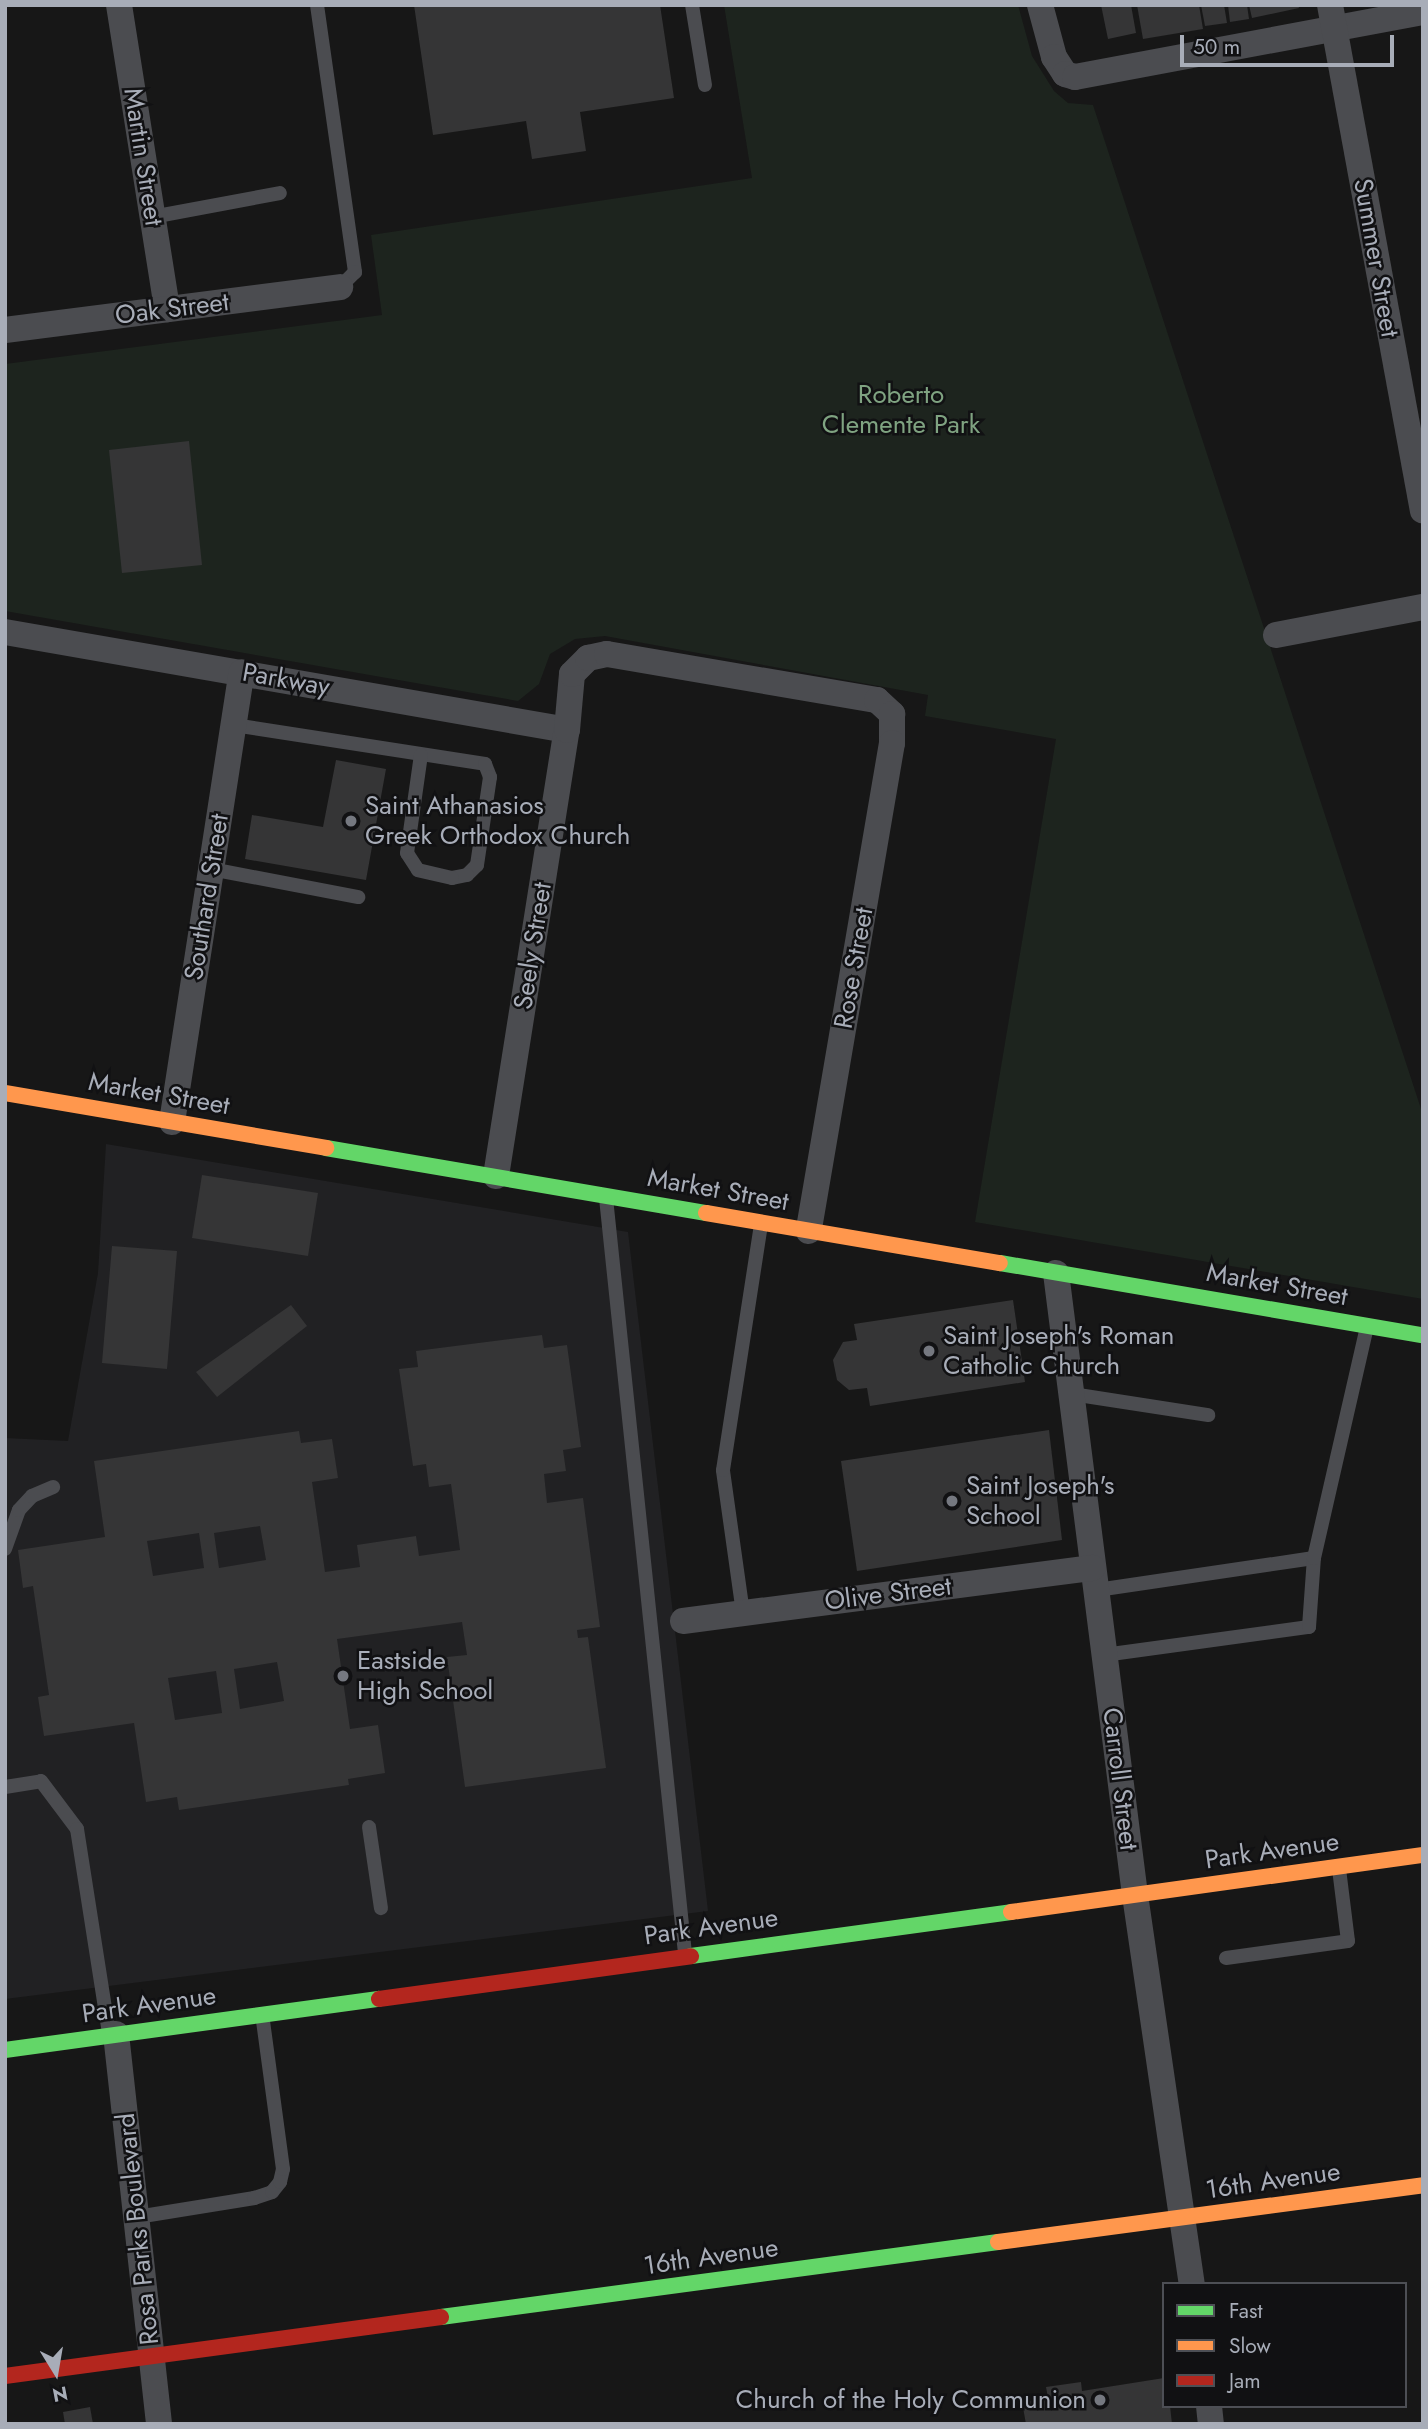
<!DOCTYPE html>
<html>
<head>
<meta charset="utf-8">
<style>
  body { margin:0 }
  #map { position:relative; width:1428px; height:2429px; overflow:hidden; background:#171717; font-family:Jost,sans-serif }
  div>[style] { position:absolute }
  .built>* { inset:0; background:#212123 }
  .green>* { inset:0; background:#1d241e }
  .building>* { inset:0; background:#353536 }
  .lane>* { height:14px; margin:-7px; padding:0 7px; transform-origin:7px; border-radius:7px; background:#4b4c50 }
  .street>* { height:26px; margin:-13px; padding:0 13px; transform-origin:13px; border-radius:13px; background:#4b4c50 }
  .fast>* { height:16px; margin:-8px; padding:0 8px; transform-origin:8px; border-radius:8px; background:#63d668 }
  .slow>* { height:16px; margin:-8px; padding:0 8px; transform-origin:8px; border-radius:8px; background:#ff974d }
  .jam>* { height:16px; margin:-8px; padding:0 8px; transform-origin:8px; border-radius:8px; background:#b3261e }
  .dots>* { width:19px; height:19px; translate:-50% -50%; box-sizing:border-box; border:4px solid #111113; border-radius:50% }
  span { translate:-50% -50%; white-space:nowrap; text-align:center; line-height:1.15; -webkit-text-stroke:5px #111113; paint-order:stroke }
  .street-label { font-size:26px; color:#a8adb8 }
  .park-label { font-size:26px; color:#7fa381 }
  .poi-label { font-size:26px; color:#a8adb8 }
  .left { translate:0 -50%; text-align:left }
  .right { translate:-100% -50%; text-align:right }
  .frame { position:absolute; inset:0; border:7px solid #a8adb8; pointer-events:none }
  .legend { position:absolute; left:1162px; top:2282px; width:245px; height:126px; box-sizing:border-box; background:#111113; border:2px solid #4d4f55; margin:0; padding:9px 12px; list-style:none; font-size:21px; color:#a8adb8 }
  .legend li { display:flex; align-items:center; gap:14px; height:35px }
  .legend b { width:35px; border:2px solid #4d4f55 }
  .north { position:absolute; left:21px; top:2338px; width:70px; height:70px; -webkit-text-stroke:5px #111113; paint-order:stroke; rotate:169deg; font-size:19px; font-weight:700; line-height:28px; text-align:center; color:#a8adb8 }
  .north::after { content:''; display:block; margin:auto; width:24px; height:32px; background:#a8adb8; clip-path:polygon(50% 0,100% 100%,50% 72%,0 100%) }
  .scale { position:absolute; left:1180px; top:35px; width:214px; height:32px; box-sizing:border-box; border:4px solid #a8adb8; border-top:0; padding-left:9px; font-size:21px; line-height:24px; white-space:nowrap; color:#a8adb8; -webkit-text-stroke:5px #111113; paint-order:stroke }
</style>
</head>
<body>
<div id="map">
  <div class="built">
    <div style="clip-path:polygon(106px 1144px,628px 1232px,708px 1911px,5px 1999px,5px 1438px,68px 1441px,98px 1273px)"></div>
  </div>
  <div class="green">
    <div style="clip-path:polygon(724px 5px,1018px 5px,1032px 56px,1054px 91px,1068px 103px,1093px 105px,1423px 1115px,1423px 1299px,975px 1222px,1056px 739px,925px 716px,928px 695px,605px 636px,575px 639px,550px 654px,539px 684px,518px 701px,5px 611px,5px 364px,382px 315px,371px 235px,752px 178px)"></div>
  </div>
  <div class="building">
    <div style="clip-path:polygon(414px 5px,660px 5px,674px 98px,580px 112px,586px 151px,532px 159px,526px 121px,433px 135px)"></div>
    <div style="clip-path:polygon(1101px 5px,1131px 5px,1136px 33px,1108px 39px)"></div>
    <div style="clip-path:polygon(1137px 5px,1199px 5px,1203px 29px,1143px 39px)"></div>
    <div style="clip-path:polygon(1201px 5px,1224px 5px,1227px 23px,1205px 26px)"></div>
    <div style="clip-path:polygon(1228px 5px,1247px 5px,1249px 19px,1230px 22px)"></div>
    <div style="clip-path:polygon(1249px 5px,1298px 5px,1299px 8px,1252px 18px)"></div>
    <div style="clip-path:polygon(189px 441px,202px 565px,122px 573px,109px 450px)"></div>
    <div style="clip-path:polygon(336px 760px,386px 769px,366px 880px,245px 859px,252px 815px,323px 827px)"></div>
    <div style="clip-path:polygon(202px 1175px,318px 1193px,308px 1256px,192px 1238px)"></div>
    <div style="clip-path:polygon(112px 1246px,177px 1251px,167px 1369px,102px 1363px)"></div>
    <div style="clip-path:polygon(1013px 1300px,1025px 1382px,870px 1406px,867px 1388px,849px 1390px,837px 1380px,833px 1360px,843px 1342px,857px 1340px,854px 1324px)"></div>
    <div style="clip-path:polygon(291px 1305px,307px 1326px,217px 1397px,196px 1372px)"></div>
    <div style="clip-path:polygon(evenodd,542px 1335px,544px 1348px,567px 1345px,581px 1447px,563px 1450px,566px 1471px,544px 1474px,547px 1503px,583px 1498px,600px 1627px,577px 1630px,578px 1638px,588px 1637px,606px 1768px,465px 1787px,447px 1657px,467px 1655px,462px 1622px,337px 1639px,350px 1729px,378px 1725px,385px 1773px,348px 1779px,349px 1785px,179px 1810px,177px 1797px,146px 1802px,134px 1723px,44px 1736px,38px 1697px,49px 1695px,33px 1586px,23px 1588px,18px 1550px,105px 1537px,94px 1461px,299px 1431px,301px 1443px,332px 1439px,338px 1478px,312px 1482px,325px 1572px,360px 1567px,357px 1545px,416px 1536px,419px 1556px,460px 1550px,451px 1484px,429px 1487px,426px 1464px,413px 1466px,399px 1369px,418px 1367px,416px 1351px,542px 1335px,260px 1526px,266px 1560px,219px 1568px,214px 1533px,260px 1526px,542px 1335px,199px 1533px,204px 1568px,153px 1576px,147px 1541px,199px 1533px,542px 1335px,277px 1662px,284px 1701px,240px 1709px,234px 1669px,277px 1662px,542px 1335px,216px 1671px,222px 1713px,175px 1720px,168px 1678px,216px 1671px)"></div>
    <div style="clip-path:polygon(1049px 1430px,1062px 1540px,857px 1571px,841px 1461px)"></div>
    <div style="clip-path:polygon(1164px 2378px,1164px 2406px,1170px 2406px,1172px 2424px,1026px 2424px,1022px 2402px,1048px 2398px,1046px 2387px,1081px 2382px,1082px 2391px)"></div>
    <div style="clip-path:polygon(90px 2407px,93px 2424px,65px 2424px,63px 2412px)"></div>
  </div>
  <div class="lane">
    <div style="left:317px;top:5px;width:270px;rotate:81.9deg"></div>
    <div style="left:355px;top:272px;width:21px;rotate:135deg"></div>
    <div style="left:692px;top:5px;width:81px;rotate:80.8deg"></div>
    <div style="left:152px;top:217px;width:130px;rotate:-10.6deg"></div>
    <div style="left:234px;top:725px;width:254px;rotate:8.8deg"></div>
    <div style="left:485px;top:764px;width:14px;rotate:69deg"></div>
    <div style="left:490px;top:777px;width:89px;rotate:98.4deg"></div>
    <div style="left:477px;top:865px;width:14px;rotate:135deg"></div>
    <div style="left:467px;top:875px;width:15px;rotate:169deg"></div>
    <div style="left:452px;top:878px;width:35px;rotate:-167deg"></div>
    <div style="left:418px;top:870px;width:20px;rotate:-123deg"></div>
    <div style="left:407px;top:853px;width:99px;rotate:-81.9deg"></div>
    <div style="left:211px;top:869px;width:150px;rotate:10.8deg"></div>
    <div style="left:606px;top:1198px;width:760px;rotate:84.03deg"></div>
    <div style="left:1072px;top:1394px;width:138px;rotate:8.8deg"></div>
    <div style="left:5px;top:1549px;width:41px;rotate:-70.3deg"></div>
    <div style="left:19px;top:1510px;width:19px;rotate:-47deg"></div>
    <div style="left:32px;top:1496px;width:23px;rotate:-23deg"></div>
    <div style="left:1097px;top:1590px;width:219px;rotate:-8.4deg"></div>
    <div style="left:743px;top:1613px;width:144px;rotate:-98deg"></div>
    <div style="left:723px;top:1470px;width:249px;rotate:-81.2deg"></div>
    <div style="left:1104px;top:1655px;width:207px;rotate:-7.8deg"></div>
    <div style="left:1309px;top:1627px;width:69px;rotate:-85.9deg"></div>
    <div style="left:1314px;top:1558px;width:237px;rotate:-77.1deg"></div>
    <div style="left:5px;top:1787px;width:36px;rotate:-9deg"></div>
    <div style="left:41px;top:1781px;width:60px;rotate:53.1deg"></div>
    <div style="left:77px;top:1829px;width:207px;rotate:81.1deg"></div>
    <div style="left:369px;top:1827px;width:82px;rotate:81.6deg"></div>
    <div style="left:1226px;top:1958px;width:123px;rotate:-7.9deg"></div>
    <div style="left:1348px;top:1941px;width:73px;rotate:-97.1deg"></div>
    <div style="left:137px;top:2217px;width:119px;rotate:-9.2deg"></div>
    <div style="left:254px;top:2198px;width:19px;rotate:-18deg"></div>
    <div style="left:272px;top:2192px;width:13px;rotate:-51deg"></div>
    <div style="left:280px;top:2182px;width:13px;rotate:-77deg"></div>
    <div style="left:283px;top:2169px;width:156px;rotate:-97.7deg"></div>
  </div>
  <div class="street">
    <div style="left:119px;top:5px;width:308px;rotate:81deg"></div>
    <div style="left:1040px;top:5px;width:54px;rotate:74.9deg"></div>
    <div style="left:1054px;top:57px;width:20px;rotate:57deg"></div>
    <div style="left:1065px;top:74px;width:10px;rotate:17deg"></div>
    <div style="left:1075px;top:77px;width:354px;rotate:-10.6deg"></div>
    <div style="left:1330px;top:5px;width:514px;rotate:79.59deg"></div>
    <div style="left:5px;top:330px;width:338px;rotate:-7.3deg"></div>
    <div style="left:5px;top:632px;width:570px;rotate:9.89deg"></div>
    <div style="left:1276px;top:635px;width:150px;rotate:-10.8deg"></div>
    <div style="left:172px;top:1122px;width:455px;rotate:-81.2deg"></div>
    <div style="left:496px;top:1176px;width:452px;rotate:-81deg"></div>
    <div style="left:567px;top:730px;width:56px;rotate:-84.9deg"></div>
    <div style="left:572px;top:674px;width:23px;rotate:-45deg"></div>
    <div style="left:588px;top:658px;width:19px;rotate:-12deg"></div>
    <div style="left:607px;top:654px;width:274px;rotate:9.7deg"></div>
    <div style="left:877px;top:700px;width:21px;rotate:43deg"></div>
    <div style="left:892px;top:714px;width:29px;rotate:90deg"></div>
    <div style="left:892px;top:743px;width:495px;rotate:99.7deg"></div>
    <div style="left:1056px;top:1273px;width:627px;rotate:82.76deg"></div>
    <div style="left:1135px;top:1895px;width:393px;rotate:81.7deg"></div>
    <div style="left:683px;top:1621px;width:413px;rotate:-7.4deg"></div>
    <div style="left:116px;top:2034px;width:392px;rotate:83.7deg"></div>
    <div style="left:1209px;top:2406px;width:18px;rotate:84deg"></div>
  </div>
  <div class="fast">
    <div style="left:326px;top:1148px;width:386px;rotate:9.7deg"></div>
    <div style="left:1000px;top:1263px;width:429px;rotate:9.7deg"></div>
    <div style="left:691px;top:1956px;width:323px;rotate:-7.8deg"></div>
    <div style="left:5px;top:2050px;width:377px;rotate:-7.8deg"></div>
    <div style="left:441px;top:2317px;width:562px;rotate:-7.67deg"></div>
  </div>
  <div class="slow">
    <div style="left:5px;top:1093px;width:326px;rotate:9.7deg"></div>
    <div style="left:706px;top:1213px;width:298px;rotate:9.7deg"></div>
    <div style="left:1011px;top:1912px;width:416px;rotate:-7.9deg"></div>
    <div style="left:998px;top:2242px;width:429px;rotate:-7.6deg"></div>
  </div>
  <div class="jam">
    <div style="left:379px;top:1999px;width:315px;rotate:-7.8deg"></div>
    <div style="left:5px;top:2376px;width:440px;rotate:-7.7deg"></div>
  </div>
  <div class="dots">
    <div style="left:351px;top:821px;background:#757880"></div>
    <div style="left:929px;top:1351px;background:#757880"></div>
    <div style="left:952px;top:1501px;background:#757880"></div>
    <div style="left:343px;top:1676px;background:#757880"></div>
    <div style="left:1100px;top:2400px;background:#757880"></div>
  </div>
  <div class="street-label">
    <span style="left:143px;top:157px;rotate:81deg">Martin Street</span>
    <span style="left:1376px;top:258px;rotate:80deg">Summer Street</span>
    <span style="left:172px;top:309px;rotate:-7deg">Oak Street</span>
    <span style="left:286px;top:680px;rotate:10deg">Parkway</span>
    <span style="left:207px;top:897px;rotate:-81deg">Southard Street</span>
    <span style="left:533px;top:946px;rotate:-81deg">Seely Street</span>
    <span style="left:854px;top:968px;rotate:-80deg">Rose Street</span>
    <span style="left:159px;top:1094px;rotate:10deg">Market Street</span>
    <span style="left:718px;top:1190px;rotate:10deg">Market Street</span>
    <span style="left:1277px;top:1285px;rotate:10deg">Market Street</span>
    <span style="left:888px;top:1594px;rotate:-7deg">Olive Street</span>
    <span style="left:1120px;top:1779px;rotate:83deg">Carroll Street</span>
    <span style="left:1272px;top:1851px;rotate:-8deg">Park Avenue</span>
    <span style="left:711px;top:1927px;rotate:-8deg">Park Avenue</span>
    <span style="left:149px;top:2005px;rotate:-8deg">Park Avenue</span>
    <span style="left:1273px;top:2181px;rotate:-8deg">16th Avenue</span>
    <span style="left:138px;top:2229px;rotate:-96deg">Rosa Parks Boulevard</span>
    <span style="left:711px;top:2257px;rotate:-8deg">16th Avenue</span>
  </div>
  <div class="park-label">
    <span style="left:901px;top:410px">Roberto<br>Clemente Park</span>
  </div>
  <div class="poi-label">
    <span class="left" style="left:365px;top:821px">Saint Athanasios<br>Greek Orthodox Church</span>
    <span class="left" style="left:943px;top:1351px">Saint Joseph's Roman<br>Catholic Church</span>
    <span class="left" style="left:966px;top:1501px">Saint Joseph's<br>School</span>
    <span class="left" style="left:357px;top:1676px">Eastside<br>High School</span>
    <span class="right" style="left:1086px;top:2400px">Church of the Holy Communion</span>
  </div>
  <div class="frame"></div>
  <ul class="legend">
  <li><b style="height:9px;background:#63d668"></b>Fast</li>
  <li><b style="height:9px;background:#ff974d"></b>Slow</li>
  <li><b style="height:9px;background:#b3261e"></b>Jam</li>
  </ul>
  <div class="north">N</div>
  <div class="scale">50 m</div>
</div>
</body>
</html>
